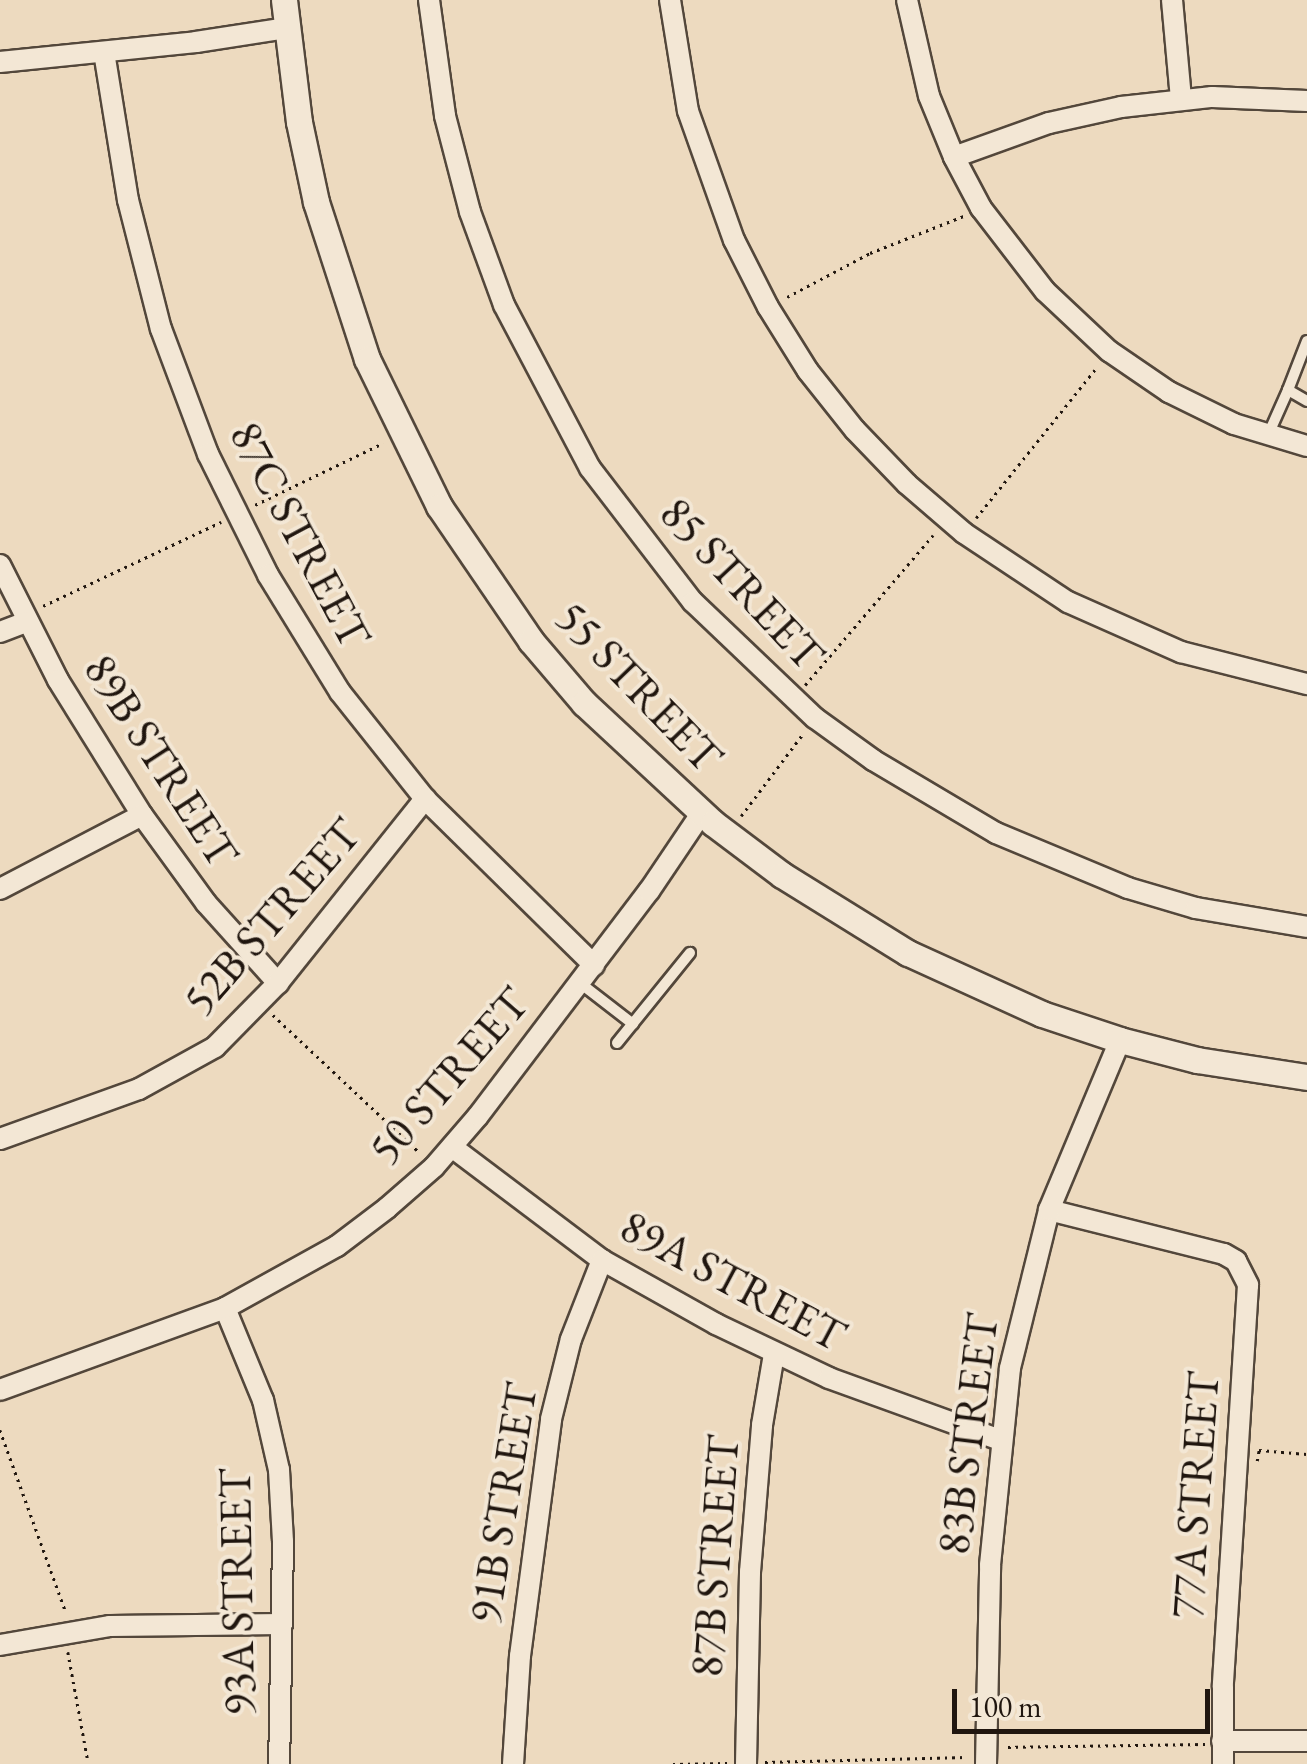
<!DOCTYPE html>
<html>
<head>
<meta charset="utf-8">
<style>
  body { margin:0 }
  #map { position:relative; width:1307px; height:1764px; overflow:hidden; background:#eddabf; font-family:"EB Garamond",serif }
  div>[style] { position:absolute }
  .path>* { height:2.5px; margin-top:-1.25px; transform-origin:0; background:repeating-linear-gradient(90deg,#20160f 0 2.5px,transparent 0 7.5px) }
  .roads { filter:drop-shadow(2px 0 #53473b) drop-shadow(-2px 0 #53473b) drop-shadow(0 2px #53473b) drop-shadow(0 -2px #53473b) }
  .service>* { height:10px; margin:-5px; padding:0 5px; transform-origin:5px; border-radius:5px; background:#f3e7d5 }
  .minor>* { height:20px; margin:-10px; padding:0 10px; transform-origin:10px; border-radius:10px; background:#f3e7d5 }
  .tertiary>* { height:25px; margin:-12.5px; padding:0 12.5px; transform-origin:12.5px; border-radius:12.5px; background:#f3e7d5 }
  span { translate:-50% -50%; white-space:nowrap; text-align:center; line-height:1.15; -webkit-text-stroke:8px #f3e7d5; paint-order:stroke }
  .street-label { font-size:45px; color:#20160f }
  .scale { position:absolute; left:952px; top:1689px; width:258px; height:45px; box-sizing:border-box; border:5px solid #20160f; border-top:0; padding-left:12px; font-size:30px; line-height:35px; white-space:nowrap; color:#20160f; -webkit-text-stroke:8px #f3e7d5; paint-order:stroke }
</style>
</head>
<body>
<div id="map">
  <div class="path">
    <div style="left:787px;top:297px;width:94px;rotate:-27.9deg"></div>
    <div style="left:870px;top:253px;width:103px;rotate:-21.6deg"></div>
    <div style="left:255px;top:505px;width:142px;rotate:-25.8deg"></div>
    <div style="left:976px;top:518px;width:192px;rotate:-51.3deg"></div>
    <div style="left:43px;top:606px;width:197px;rotate:-25.3deg"></div>
    <div style="left:805px;top:685px;width:197px;rotate:-49.5deg"></div>
    <div style="left:741px;top:816px;width:101px;rotate:-53deg"></div>
    <div style="left:273px;top:1015px;width:202px;rotate:43.2deg"></div>
    <div style="left:0;top:1430px;width:194px;rotate:70.1deg"></div>
    <div style="left:1257px;top:1461px;width:11px;rotate:-80deg"></div>
    <div style="left:1259px;top:1450px;width:48px;rotate:4.8deg"></div>
    <div style="left:68px;top:1652px;width:111px;rotate:79.6deg"></div>
    <div style="left:1008px;top:1747px;width:197px;rotate:-0.9deg"></div>
    <div style="left:765px;top:1762px;width:202px;rotate:-1.4deg"></div>
    <div style="left:673px;top:1764px;width:54px;rotate:-1.1deg"></div>
  </div>
  <div class="roads">
    <div class="service">
      <div style="left:1307px;top:341px;width:53px;rotate:111.2deg"></div>
      <div style="left:1288px;top:390px;width:22px;rotate:30deg"></div>
      <div style="left:1268px;top:435px;width:49px;rotate:-66deg"></div>
      <div style="left:580px;top:983px;width:67px;rotate:37.7deg"></div>
      <div style="left:617px;top:1043px;width:116px;rotate:-51deg"></div>
    </div>
    <div class="minor">
      <div style="left:429px;top:0;width:117px;rotate:82.1deg"></div>
      <div style="left:445px;top:116px;width:99px;rotate:75.4deg"></div>
      <div style="left:470px;top:212px;width:99px;rotate:69.9deg"></div>
      <div style="left:504px;top:305px;width:184px;rotate:62.2deg"></div>
      <div style="left:590px;top:468px;width:169px;rotate:52.5deg"></div>
      <div style="left:693px;top:602px;width:168px;rotate:43.6deg"></div>
      <div style="left:815px;top:718px;width:72px;rotate:35.9deg"></div>
      <div style="left:873px;top:760px;width:143px;rotate:30.7deg"></div>
      <div style="left:996px;top:833px;width:143px;rotate:22.6deg"></div>
      <div style="left:1128px;top:888px;width:71px;rotate:16.4deg"></div>
      <div style="left:1196px;top:908px;width:113px;rotate:9.7deg"></div>
      <div style="left:670px;top:0;width:112px;rotate:80.8deg"></div>
      <div style="left:688px;top:111px;width:137px;rotate:70.4deg"></div>
      <div style="left:734px;top:240px;width:75px;rotate:63.1deg"></div>
      <div style="left:768px;top:307px;width:75px;rotate:58deg"></div>
      <div style="left:808px;top:371px;width:75px;rotate:51.5deg"></div>
      <div style="left:855px;top:430px;width:75px;rotate:46.1deg"></div>
      <div style="left:907px;top:484px;width:75px;rotate:40.7deg"></div>
      <div style="left:964px;top:533px;width:125px;rotate:33.6deg"></div>
      <div style="left:1068px;top:602px;width:124px;rotate:23.9deg"></div>
      <div style="left:1181px;top:652px;width:130px;rotate:14.3deg"></div>
      <div style="left:907px;top:0;width:98px;rotate:77.1deg"></div>
      <div style="left:929px;top:96px;width:66px;rotate:67.7deg"></div>
      <div style="left:954px;top:157px;width:58px;rotate:62.1deg"></div>
      <div style="left:981px;top:208px;width:105px;rotate:52.4deg"></div>
      <div style="left:1045px;top:291px;width:88px;rotate:43.2deg"></div>
      <div style="left:1109px;top:351px;width:73px;rotate:34.3deg"></div>
      <div style="left:1169px;top:392px;width:72px;rotate:26.2deg"></div>
      <div style="left:1234px;top:424px;width:76px;rotate:16.8deg"></div>
      <div style="left:1172px;top:0;width:98px;rotate:84.8deg"></div>
      <div style="left:104px;top:52px;width:150px;rotate:80.8deg"></div>
      <div style="left:128px;top:200px;width:133px;rotate:75.7deg"></div>
      <div style="left:161px;top:329px;width:134px;rotate:69.4deg"></div>
      <div style="left:208px;top:454px;width:135px;rotate:63.6deg"></div>
      <div style="left:268px;top:575px;width:137px;rotate:58.4deg"></div>
      <div style="left:340px;top:692px;width:137px;rotate:51.5deg"></div>
      <div style="left:425px;top:799px;width:237px;rotate:44.5deg"></div>
      <div style="left:0;top:62px;width:197px;rotate:-5.8deg"></div>
      <div style="left:196px;top:42px;width:91px;rotate:-8.8deg"></div>
      <div style="left:954px;top:157px;width:101px;rotate:-19.7deg"></div>
      <div style="left:1049px;top:123px;width:74px;rotate:-12.5deg"></div>
      <div style="left:1121px;top:107px;width:92px;rotate:-6.3deg"></div>
      <div style="left:1212px;top:97px;width:95px;rotate:2.4deg"></div>
      <div style="left:0;top:565px;width:129px;rotate:63.2deg"></div>
      <div style="left:58px;top:680px;width:159px;rotate:58.1deg"></div>
      <div style="left:142px;top:815px;width:109px;rotate:54deg"></div>
      <div style="left:206px;top:903px;width:108px;rotate:48deg"></div>
      <div style="left:0;top:632px;width:28px;rotate:-21deg"></div>
      <div style="left:0;top:889px;width:160px;rotate:-27.5deg"></div>
      <div style="left:0;top:1139px;width:148px;rotate:-19.8deg"></div>
      <div style="left:139px;top:1089px;width:87px;rotate:-28.9deg"></div>
      <div style="left:215px;top:1047px;width:90px;rotate:-45.5deg"></div>
      <div style="left:278px;top:983px;width:236px;rotate:-51.4deg"></div>
      <div style="left:452px;top:1147px;width:188px;rotate:37deg"></div>
      <div style="left:602px;top:1260px;width:131px;rotate:29.3deg"></div>
      <div style="left:716px;top:1324px;width:125px;rotate:25.5deg"></div>
      <div style="left:829px;top:1378px;width:182px;rotate:19.9deg"></div>
      <div style="left:1049px;top:1210px;width:180px;rotate:14.1deg"></div>
      <div style="left:1224px;top:1254px;width:14px;rotate:30deg"></div>
      <div style="left:1236px;top:1261px;width:27px;rotate:63deg"></div>
      <div style="left:1248px;top:1285px;width:403px;rotate:93.6deg"></div>
      <div style="left:1223px;top:1687px;width:77px;rotate:90deg"></div>
      <div style="left:225px;top:1308px;width:100px;rotate:67.6deg"></div>
      <div style="left:263px;top:1400px;width:72px;rotate:77.1deg"></div>
      <div style="left:279px;top:1470px;width:72px;rotate:86.8deg"></div>
      <div style="left:283px;top:1542px;width:222px;rotate:91deg"></div>
      <div style="left:0;top:1390px;width:239px;rotate:-20deg"></div>
      <div style="left:225px;top:1308px;width:128px;rotate:-29deg"></div>
      <div style="left:337px;top:1246px;width:63px;rotate:-37.2deg"></div>
      <div style="left:387px;top:1208px;width:62px;rotate:-41.1deg"></div>
      <div style="left:434px;top:1167px;width:67px;rotate:-49.2deg"></div>
      <div style="left:478px;top:1116px;width:283px;rotate:-52.8deg"></div>
      <div style="left:649px;top:891px;width:93px;rotate:-56deg"></div>
      <div style="left:0;top:1645px;width:112px;rotate:-9.8deg"></div>
      <div style="left:110px;top:1626px;width:172px;rotate:-0.7deg"></div>
      <div style="left:1222px;top:1741px;width:85px"></div>
      <div style="left:513px;top:1764px;width:108px;rotate:-86.3deg"></div>
      <div style="left:520px;top:1656px;width:239px;rotate:-82.5deg"></div>
      <div style="left:551px;top:1419px;width:82px;rotate:-76deg"></div>
      <div style="left:571px;top:1339px;width:85px;rotate:-68.6deg"></div>
      <div style="left:746px;top:1764px;width:192px;rotate:-88.8deg"></div>
      <div style="left:750px;top:1572px;width:147px;rotate:-85.3deg"></div>
      <div style="left:762px;top:1425px;width:72px;rotate:-80.4deg"></div>
      <div style="left:986px;top:1764px;width:199px;rotate:-88.8deg"></div>
      <div style="left:990px;top:1565px;width:198px;rotate:-84.2deg"></div>
      <div style="left:1010px;top:1368px;width:163px;rotate:-76.1deg"></div>
      <div style="left:1049px;top:1210px;width:184px;rotate:-67.3deg"></div>
    </div>
    <div class="tertiary">
      <div style="left:284px;top:0;width:123px;rotate:83deg"></div>
      <div style="left:299px;top:122px;width:82px;rotate:78deg"></div>
      <div style="left:316px;top:202px;width:165px;rotate:72deg"></div>
      <div style="left:367px;top:359px;width:164px;rotate:63.9deg"></div>
      <div style="left:439px;top:506px;width:163px;rotate:55.7deg"></div>
      <div style="left:531px;top:641px;width:82px;rotate:49.5deg"></div>
      <div style="left:584px;top:703px;width:176px;rotate:42.9deg"></div>
      <div style="left:713px;top:823px;width:86px;rotate:37deg"></div>
      <div style="left:782px;top:875px;width:148px;rotate:31.8deg"></div>
      <div style="left:908px;top:953px;width:147px;rotate:24.5deg"></div>
      <div style="left:1042px;top:1014px;width:82px;rotate:18.4deg"></div>
      <div style="left:1120px;top:1040px;width:80px;rotate:14.6deg"></div>
      <div style="left:1197px;top:1060px;width:111px;rotate:8.8deg"></div>
    </div>
  </div>
  <div class="street-label">
    <span style="left:300px;top:535px;rotate:62deg">87C STREET</span>
    <span style="left:742px;top:584px;rotate:47deg">85 STREET</span>
    <span style="left:639px;top:687px;rotate:46deg">55 STREET</span>
    <span style="left:161px;top:761px;rotate:57deg">89B STREET</span>
    <span style="left:272px;top:917px;rotate:-49deg">52B STREET</span>
    <span style="left:449px;top:1076px;rotate:-49deg">50 STREET</span>
    <span style="left:733px;top:1281px;rotate:28deg">89A STREET</span>
    <span style="left:968px;top:1434px;rotate:-83deg">83B STREET</span>
    <span style="left:1195px;top:1495px;rotate:-86deg">77A STREET</span>
    <span style="left:503px;top:1503px;rotate:-81deg">91B STREET</span>
    <span style="left:715px;top:1556px;rotate:-86deg">87B STREET</span>
    <span style="left:237px;top:1592px;rotate:-91deg">93A STREET</span>
  </div>
  <div class="scale">100 m</div>
</div>
</body>
</html>
